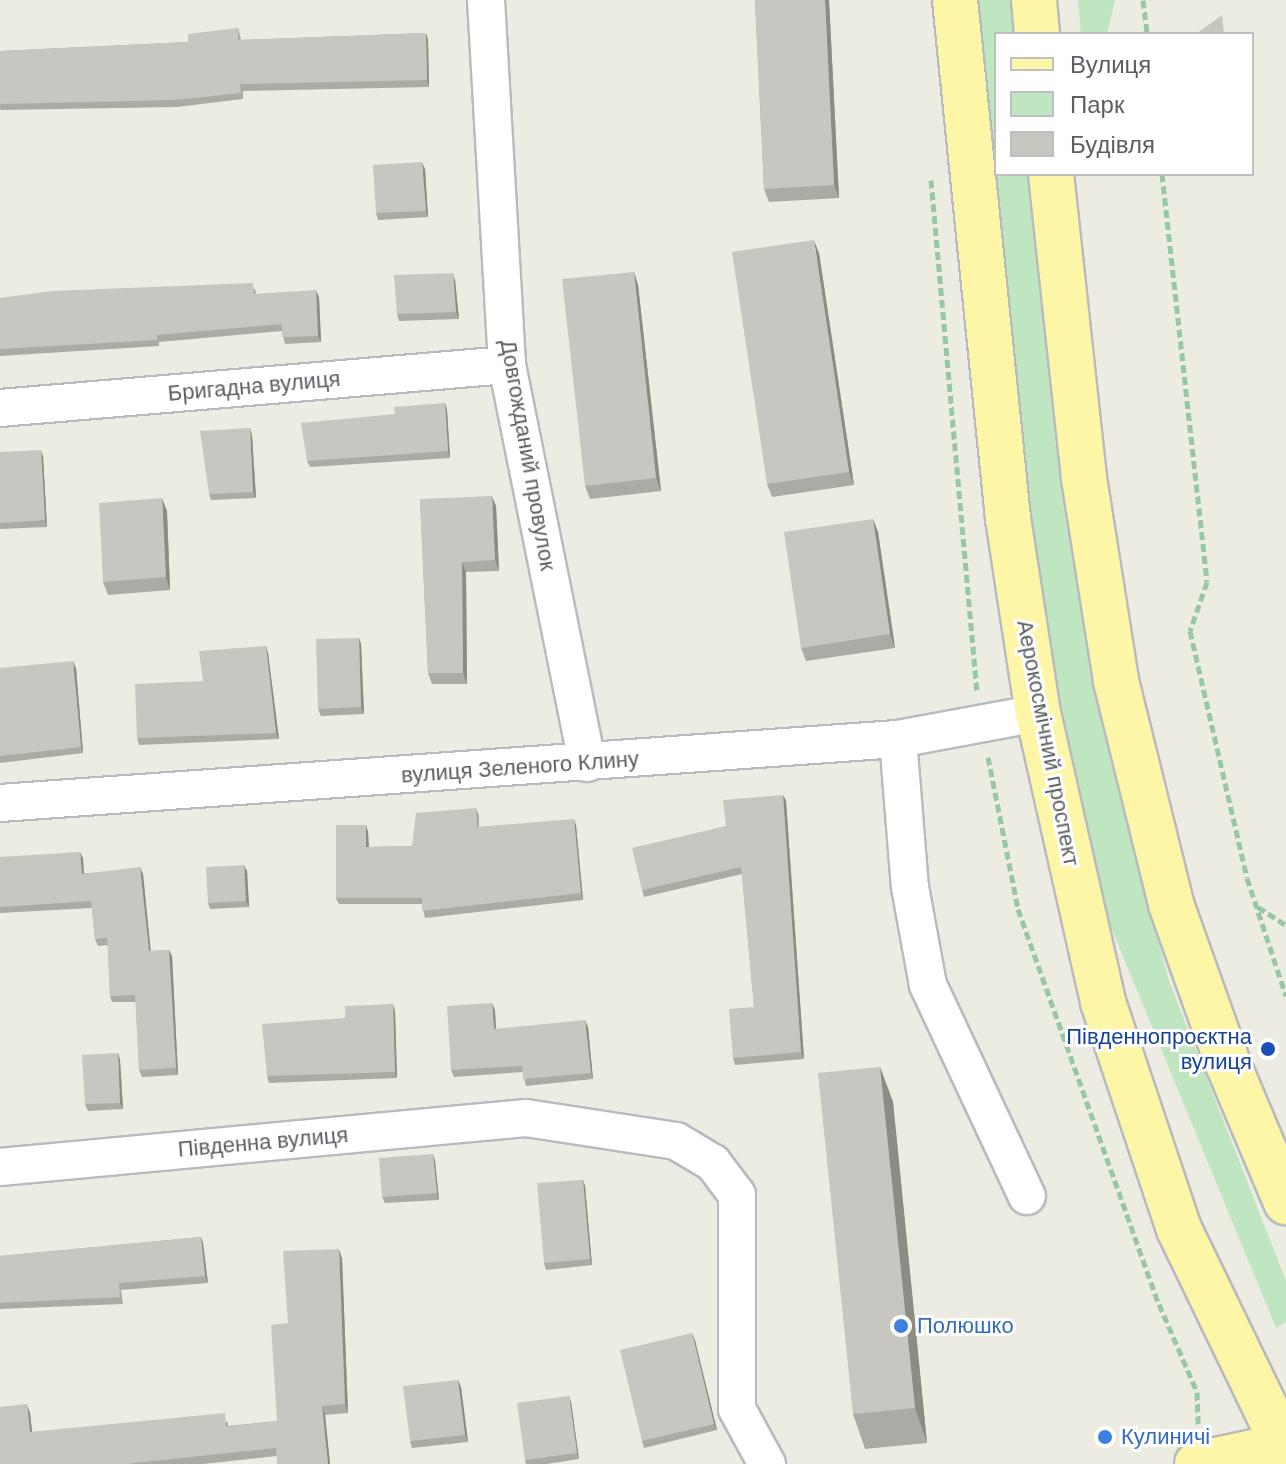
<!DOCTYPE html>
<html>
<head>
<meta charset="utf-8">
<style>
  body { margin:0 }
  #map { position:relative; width:1286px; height:1464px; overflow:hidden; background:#edece2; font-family:"DM Sans",sans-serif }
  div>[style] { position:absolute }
  .green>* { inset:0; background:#bfe5c1 }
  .path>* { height:5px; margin-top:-2.5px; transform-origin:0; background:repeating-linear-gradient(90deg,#98c6a8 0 8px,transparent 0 12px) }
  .roads { filter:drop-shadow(2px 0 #b8babf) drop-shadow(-2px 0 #b8babf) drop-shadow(0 2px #b8babf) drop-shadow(0 -2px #b8babf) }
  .minor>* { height:36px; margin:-18px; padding:0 18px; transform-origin:18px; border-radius:18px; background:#fff }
  .major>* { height:44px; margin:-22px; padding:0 22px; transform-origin:22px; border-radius:22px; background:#fef6a7 }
  .wall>* { inset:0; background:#acaaa5 }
  .shaded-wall>* { inset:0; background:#8c8b86 }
  .building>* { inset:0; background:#c8c6c0 }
  .dots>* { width:22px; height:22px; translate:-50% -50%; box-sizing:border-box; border:4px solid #fff; border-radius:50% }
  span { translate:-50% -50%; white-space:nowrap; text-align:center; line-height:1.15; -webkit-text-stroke:6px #fff; paint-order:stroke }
  .street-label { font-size:22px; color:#5b5e63 }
  .transit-label { font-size:22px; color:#164399 }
  .right { translate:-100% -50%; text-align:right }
  .shop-label { font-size:22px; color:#366cbe }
  .left { translate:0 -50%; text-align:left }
  .legend { position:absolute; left:994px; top:32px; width:260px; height:144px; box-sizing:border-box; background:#fff; border:2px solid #bdbfc1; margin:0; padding:10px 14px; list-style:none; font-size:24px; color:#5b5e63 }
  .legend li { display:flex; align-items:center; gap:16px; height:40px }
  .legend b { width:40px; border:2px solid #bdbfc1 }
</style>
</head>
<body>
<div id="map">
  <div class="green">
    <div style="clip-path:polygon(972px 0,1015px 0,1018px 34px,996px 34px,996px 174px,1032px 174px,1080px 579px,1132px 841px,1169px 981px,1286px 1281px,1286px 1322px,1276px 1328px,1092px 881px,1046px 640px)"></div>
    <div style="clip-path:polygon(1078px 0,1115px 0,1107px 34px,1081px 34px)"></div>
  </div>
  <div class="path">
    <div style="left:1143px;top:0;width:34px;rotate:83deg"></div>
    <div style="left:1162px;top:174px;width:410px;rotate:83.7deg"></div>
    <div style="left:1207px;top:582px;width:52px;rotate:109.1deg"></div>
    <div style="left:1190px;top:631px;width:253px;rotate:77deg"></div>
    <div style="left:1247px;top:878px;width:124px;rotate:71.7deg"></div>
    <div style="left:931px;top:180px;width:514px;rotate:84.87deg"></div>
    <div style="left:988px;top:757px;width:155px;rotate:78.8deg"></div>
    <div style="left:1018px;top:909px;width:419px;rotate:70.4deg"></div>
    <div style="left:1159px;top:1304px;width:96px;rotate:66.6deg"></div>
    <div style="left:1197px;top:1392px;width:32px;rotate:88deg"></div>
    <div style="left:1258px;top:907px;width:33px;rotate:33deg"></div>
  </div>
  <div class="roads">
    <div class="minor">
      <div style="left:486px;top:0;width:366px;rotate:86.7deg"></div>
      <div style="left:507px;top:365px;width:406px;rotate:78.6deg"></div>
      <div style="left:0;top:408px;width:509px;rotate:-4.85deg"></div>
      <div style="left:898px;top:739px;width:148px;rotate:85.4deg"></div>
      <div style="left:910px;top:887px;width:100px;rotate:79.6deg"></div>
      <div style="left:928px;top:985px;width:233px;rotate:64.9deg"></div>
      <div style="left:0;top:803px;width:900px;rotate:-4.08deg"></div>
      <div style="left:898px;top:739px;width:142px;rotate:-10.5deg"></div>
      <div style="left:0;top:1167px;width:528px;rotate:-5.32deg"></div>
      <div style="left:526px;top:1118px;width:152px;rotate:8.7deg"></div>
      <div style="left:676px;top:1141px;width:43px;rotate:30.7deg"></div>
      <div style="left:713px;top:1163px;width:40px;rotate:53deg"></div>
      <div style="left:737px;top:1195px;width:214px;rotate:90deg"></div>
      <div style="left:737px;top:1409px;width:63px;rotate:61.4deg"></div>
    </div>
    <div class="major">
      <div style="left:955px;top:0;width:521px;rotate:84.16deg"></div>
      <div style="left:1008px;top:518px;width:197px;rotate:81.3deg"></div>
      <div style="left:1038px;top:713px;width:296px;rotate:77.3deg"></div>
      <div style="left:1103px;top:1002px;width:239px;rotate:71.5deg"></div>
      <div style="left:1179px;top:1229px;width:246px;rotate:64.2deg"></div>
      <div style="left:1034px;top:0;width:34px;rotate:85deg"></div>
      <div style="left:1051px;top:174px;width:306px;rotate:83.8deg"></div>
      <div style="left:1084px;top:478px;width:206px;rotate:81deg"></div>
      <div style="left:1116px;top:681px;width:230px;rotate:76.1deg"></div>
      <div style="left:1171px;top:904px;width:170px;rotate:70.4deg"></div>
      <div style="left:1228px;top:1064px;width:150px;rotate:67.2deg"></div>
      <div style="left:1197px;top:1464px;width:91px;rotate:-12.1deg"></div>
    </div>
  </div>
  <div class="wall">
    <div style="clip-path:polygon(755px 0,829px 0,839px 198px,769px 202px,764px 189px)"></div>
    <div style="clip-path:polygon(238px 28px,241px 40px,426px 33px,428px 40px,429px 87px,243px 91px,243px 99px,177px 107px,1px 110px,0 109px,0 51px,188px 42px)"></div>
    <div style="clip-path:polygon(425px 169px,428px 217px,378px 220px,376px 213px)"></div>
    <div style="clip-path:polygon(819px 253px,854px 485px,772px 497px,767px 484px)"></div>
    <div style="clip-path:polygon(634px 272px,638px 285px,661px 491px,590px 499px,585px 486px)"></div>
    <div style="clip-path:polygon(455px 280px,459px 319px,399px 321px,397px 314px)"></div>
    <div style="clip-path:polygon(255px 289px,256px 294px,319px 297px,321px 342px,285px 344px,282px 331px,159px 342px,159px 346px,0 356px,0 298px)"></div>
    <div style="clip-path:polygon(445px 403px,447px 410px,450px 458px,310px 467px,307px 461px,395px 414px)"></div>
    <div style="clip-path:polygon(252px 435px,256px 498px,211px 500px,209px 494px)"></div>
    <div style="clip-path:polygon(0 452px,43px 456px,47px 527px,0 529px)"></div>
    <div style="clip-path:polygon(420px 499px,496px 506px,499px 571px,466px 572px,467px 684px,432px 684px,428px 673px)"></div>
    <div style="clip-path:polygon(167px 511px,170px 590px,108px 595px,103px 582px)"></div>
    <div style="clip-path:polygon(873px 519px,878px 532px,895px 648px,806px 661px,801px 648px)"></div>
    <div style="clip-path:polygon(359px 638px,361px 644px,364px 714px,321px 716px,318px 709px)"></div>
    <div style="clip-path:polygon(266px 646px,268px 653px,279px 739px,139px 745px,137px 738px,203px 681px)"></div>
    <div style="clip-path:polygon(0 668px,76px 668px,83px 753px,0 763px)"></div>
    <div style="clip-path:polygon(783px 795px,786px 801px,804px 1059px,735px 1065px,733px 1058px,754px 1007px,742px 874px,644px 897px,642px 890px,726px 826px)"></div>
    <div style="clip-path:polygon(476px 808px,479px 815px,479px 827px,576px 825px,583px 900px,425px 918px,422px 904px,339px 904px,336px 898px,366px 825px,368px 832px,369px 847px,412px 846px)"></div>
    <div style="clip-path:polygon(0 857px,83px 858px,84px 873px,143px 874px,151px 951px,169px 950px,172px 956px,178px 1075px,142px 1077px,139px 1070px,136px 1002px,112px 1002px,110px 996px,108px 945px,98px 946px,95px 939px,92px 908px,0 913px)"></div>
    <div style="clip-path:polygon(247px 871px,249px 907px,210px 909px,208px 903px)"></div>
    <div style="clip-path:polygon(495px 1010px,496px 1029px,588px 1027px,593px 1079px,526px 1086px,523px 1072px,454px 1077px,451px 1070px)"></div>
    <div style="clip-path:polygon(395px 1011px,397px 1078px,269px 1083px,267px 1076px)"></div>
    <div style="clip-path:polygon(118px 1053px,120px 1060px,123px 1109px,88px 1111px,85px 1104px)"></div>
    <div style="clip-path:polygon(880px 1067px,893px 1102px,927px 1443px,865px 1449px,853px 1414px)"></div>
    <div style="clip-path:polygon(433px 1154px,435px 1161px,439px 1200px,385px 1203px,382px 1197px)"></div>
    <div style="clip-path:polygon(583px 1180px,585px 1186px,592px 1265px,546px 1270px,544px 1263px)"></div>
    <div style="clip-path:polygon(201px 1237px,203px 1243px,208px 1283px,121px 1290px,123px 1304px,0 1309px,0 1256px)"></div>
    <div style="clip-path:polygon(342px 1258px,348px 1413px,325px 1415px,330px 1464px,277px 1464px,277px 1456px,203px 1464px,0 1464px,30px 1413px,32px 1432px,228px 1422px,228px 1426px,277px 1421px,288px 1323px)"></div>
    <div style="clip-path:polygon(692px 1333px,717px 1430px,644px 1448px,642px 1441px)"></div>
    <div style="clip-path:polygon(458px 1380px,461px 1387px,468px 1442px,412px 1448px,410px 1441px)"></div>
    <div style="clip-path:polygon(571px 1402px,579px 1459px,547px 1464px,526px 1464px,525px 1460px)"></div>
  </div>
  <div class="shaded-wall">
    <div style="clip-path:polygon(825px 0,829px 0,839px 198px,834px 185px)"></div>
    <div style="clip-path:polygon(426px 33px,428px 40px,429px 87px,427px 80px)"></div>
    <div style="clip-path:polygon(422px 162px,425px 169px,428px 217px,426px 211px)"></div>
    <div style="clip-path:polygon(814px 240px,819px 253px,854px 485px,849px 472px)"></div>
    <div style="clip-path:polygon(634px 272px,638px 285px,661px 491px,656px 478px)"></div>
    <div style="clip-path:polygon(453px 273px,455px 280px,459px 319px,456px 312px)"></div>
    <div style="clip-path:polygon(316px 290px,319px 297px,321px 342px,318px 336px)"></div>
    <div style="clip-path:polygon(445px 403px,447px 410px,450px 458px,448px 451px)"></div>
    <div style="clip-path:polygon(250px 428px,252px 435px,256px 498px,253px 492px)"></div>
    <div style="clip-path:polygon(41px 450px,43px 456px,47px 527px,45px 520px)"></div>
    <div style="clip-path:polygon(492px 496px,496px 506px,499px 571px,495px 560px)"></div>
    <div style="clip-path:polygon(162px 498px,167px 511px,170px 590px,166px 577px)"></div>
    <div style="clip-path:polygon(873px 519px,878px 532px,895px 648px,890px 634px)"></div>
    <div style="clip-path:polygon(462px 562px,466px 572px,467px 684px,463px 673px)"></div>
    <div style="clip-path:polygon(359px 638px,361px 644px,364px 714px,361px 707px)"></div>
    <div style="clip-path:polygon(266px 646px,268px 653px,279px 739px,276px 733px)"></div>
    <div style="clip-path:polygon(73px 661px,76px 668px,83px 753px,81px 747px)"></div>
    <div style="clip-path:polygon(783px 795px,786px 801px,804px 1059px,801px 1052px)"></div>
    <div style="clip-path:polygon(574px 819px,576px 825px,583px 900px,581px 893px)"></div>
    <div style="clip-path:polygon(366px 825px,368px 832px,369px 854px,366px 847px)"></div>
    <div style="clip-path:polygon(80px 852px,83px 858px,84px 880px,82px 874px)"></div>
    <div style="clip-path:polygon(244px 865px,247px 871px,249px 907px,246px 901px)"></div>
    <div style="clip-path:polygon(140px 867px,143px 874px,151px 957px,149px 951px)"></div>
    <div style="clip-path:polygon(169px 950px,172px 956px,178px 1075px,176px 1068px)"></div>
    <div style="clip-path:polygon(492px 1003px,495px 1010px,496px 1036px,494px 1029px)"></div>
    <div style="clip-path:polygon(393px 1004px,395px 1011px,397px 1078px,395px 1072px)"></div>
    <div style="clip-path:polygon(585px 1020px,588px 1027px,593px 1079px,591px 1073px)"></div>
    <div style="clip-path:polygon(118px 1053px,120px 1060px,123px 1109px,120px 1103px)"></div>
    <div style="clip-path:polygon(880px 1067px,893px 1102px,927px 1443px,915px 1408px)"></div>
    <div style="clip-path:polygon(433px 1154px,435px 1161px,439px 1200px,437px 1193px)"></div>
    <div style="clip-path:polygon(583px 1180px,585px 1186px,592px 1265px,590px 1259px)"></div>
    <div style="clip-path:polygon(201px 1237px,203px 1243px,208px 1283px,205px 1276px)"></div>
    <div style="clip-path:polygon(339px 1249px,342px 1258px,348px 1413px,345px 1404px)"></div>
    <div style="clip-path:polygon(692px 1333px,695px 1340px,717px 1430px,714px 1424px)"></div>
    <div style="clip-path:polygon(458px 1380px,461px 1387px,468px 1442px,465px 1435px)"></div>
    <div style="clip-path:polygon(569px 1396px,571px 1402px,579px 1459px,577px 1453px)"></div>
    <div style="clip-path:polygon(27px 1404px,30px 1413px,33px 1441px,30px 1432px)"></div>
    <div style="clip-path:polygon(322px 1406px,325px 1415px,330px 1464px,328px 1464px)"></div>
  </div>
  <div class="building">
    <div style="clip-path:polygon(755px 0,825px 0,834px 185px,764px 189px)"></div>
    <div style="clip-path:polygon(1222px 15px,1224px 34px,1196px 34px)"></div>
    <div style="clip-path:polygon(238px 28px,238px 40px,426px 33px,427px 80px,240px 84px,241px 93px,175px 100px,0 104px,0 51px,188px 42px,188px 34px)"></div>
    <div style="clip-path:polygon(422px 162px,426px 211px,376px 213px,373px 165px)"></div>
    <div style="clip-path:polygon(814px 240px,849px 472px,767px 484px,732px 252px)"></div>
    <div style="clip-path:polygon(634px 272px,656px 478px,585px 486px,562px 279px)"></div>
    <div style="clip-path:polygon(453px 273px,456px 312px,397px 314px,394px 275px)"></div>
    <div style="clip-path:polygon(253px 283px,254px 294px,316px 290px,318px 336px,282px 337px,282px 324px,157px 335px,157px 340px,0 349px,0 298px,52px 291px)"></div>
    <div style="clip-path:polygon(445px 403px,448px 451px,307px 461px,301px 423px,395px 414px,394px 407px)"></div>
    <div style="clip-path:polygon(250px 428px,253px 492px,209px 494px,200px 431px)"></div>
    <div style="clip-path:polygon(41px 450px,45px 520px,0 523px,0 452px)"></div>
    <div style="clip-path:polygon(492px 496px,495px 560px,462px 562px,463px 673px,428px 673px,420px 499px)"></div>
    <div style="clip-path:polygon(162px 498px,166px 577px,103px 582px,99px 503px)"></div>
    <div style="clip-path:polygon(873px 519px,890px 634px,801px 648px,784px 532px)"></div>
    <div style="clip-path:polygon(359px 638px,361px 707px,318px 709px,316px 639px)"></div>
    <div style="clip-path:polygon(266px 646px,276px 733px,137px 738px,135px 684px,203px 681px,199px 651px)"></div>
    <div style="clip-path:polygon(73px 661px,81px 747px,0 756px,0 668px)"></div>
    <div style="clip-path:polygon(783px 795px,801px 1052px,733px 1058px,729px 1009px,754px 1007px,741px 867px,642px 890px,632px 848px,726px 826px,723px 800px)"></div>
    <div style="clip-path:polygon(476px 808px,477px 827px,574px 819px,581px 893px,422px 911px,422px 898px,336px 898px,336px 825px,366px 825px,366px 847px,412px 846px,416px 813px)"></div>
    <div style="clip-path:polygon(80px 852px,82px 874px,140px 867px,149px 951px,169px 950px,176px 1068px,139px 1070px,135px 995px,110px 996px,107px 938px,95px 939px,91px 901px,0 907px,0 857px)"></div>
    <div style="clip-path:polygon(244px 865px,246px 901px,208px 903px,206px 867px)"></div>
    <div style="clip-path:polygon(492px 1003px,494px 1029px,585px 1020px,591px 1073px,523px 1079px,522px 1066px,451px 1070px,447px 1006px)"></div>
    <div style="clip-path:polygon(393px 1004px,395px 1072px,267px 1076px,262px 1024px,345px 1018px,345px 1006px)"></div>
    <div style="clip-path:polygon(118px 1053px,120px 1103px,85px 1104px,82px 1055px)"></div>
    <div style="clip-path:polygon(880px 1067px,915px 1408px,853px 1414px,818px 1073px)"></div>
    <div style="clip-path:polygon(433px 1154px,437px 1193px,382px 1197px,379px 1158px)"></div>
    <div style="clip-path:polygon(583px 1180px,590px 1259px,544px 1263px,537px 1183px)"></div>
    <div style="clip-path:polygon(201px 1237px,205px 1276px,119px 1283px,120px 1297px,0 1303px,0 1256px)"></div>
    <div style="clip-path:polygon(339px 1249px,345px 1404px,322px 1406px,328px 1464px,277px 1464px,276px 1448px,125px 1464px,0 1464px,0 1407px,27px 1404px,30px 1432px,225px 1413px,226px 1427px,277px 1421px,271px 1325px,288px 1323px,283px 1251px)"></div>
    <div style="clip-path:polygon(692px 1333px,714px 1424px,642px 1441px,620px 1350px)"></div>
    <div style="clip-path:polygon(458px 1380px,465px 1435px,410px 1441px,403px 1386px)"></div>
    <div style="clip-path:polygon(569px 1396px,577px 1453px,525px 1460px,517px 1403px)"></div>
  </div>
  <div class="dots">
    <div style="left:1268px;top:1049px;background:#1a4fb4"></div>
    <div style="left:901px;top:1326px;background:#3f7fe0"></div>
    <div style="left:1105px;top:1437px;background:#3f7fe0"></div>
  </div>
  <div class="street-label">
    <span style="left:254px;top:386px;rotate:-5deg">Бригадна вулиця</span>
    <span style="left:528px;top:455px;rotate:80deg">Довгожданий провулок</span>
    <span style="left:1048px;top:743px;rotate:79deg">Аерокосмічний проспект</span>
    <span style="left:520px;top:767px;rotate:-4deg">вулиця Зеленого Клину</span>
    <span style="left:263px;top:1142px;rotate:-5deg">Південна вулиця</span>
  </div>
  <div class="transit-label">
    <span class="right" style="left:1252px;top:1049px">Південнопроєктна<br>вулиця</span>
  </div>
  <div class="shop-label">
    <span class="left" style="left:917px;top:1326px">Полюшко</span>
    <span class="left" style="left:1121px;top:1437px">Кулиничі</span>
  </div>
  <ul class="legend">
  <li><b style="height:10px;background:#fef6a7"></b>Вулиця</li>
  <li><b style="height:22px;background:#bfe5c1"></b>Парк</li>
  <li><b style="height:22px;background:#c8c6c0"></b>Будівля</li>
  </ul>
</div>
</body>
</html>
